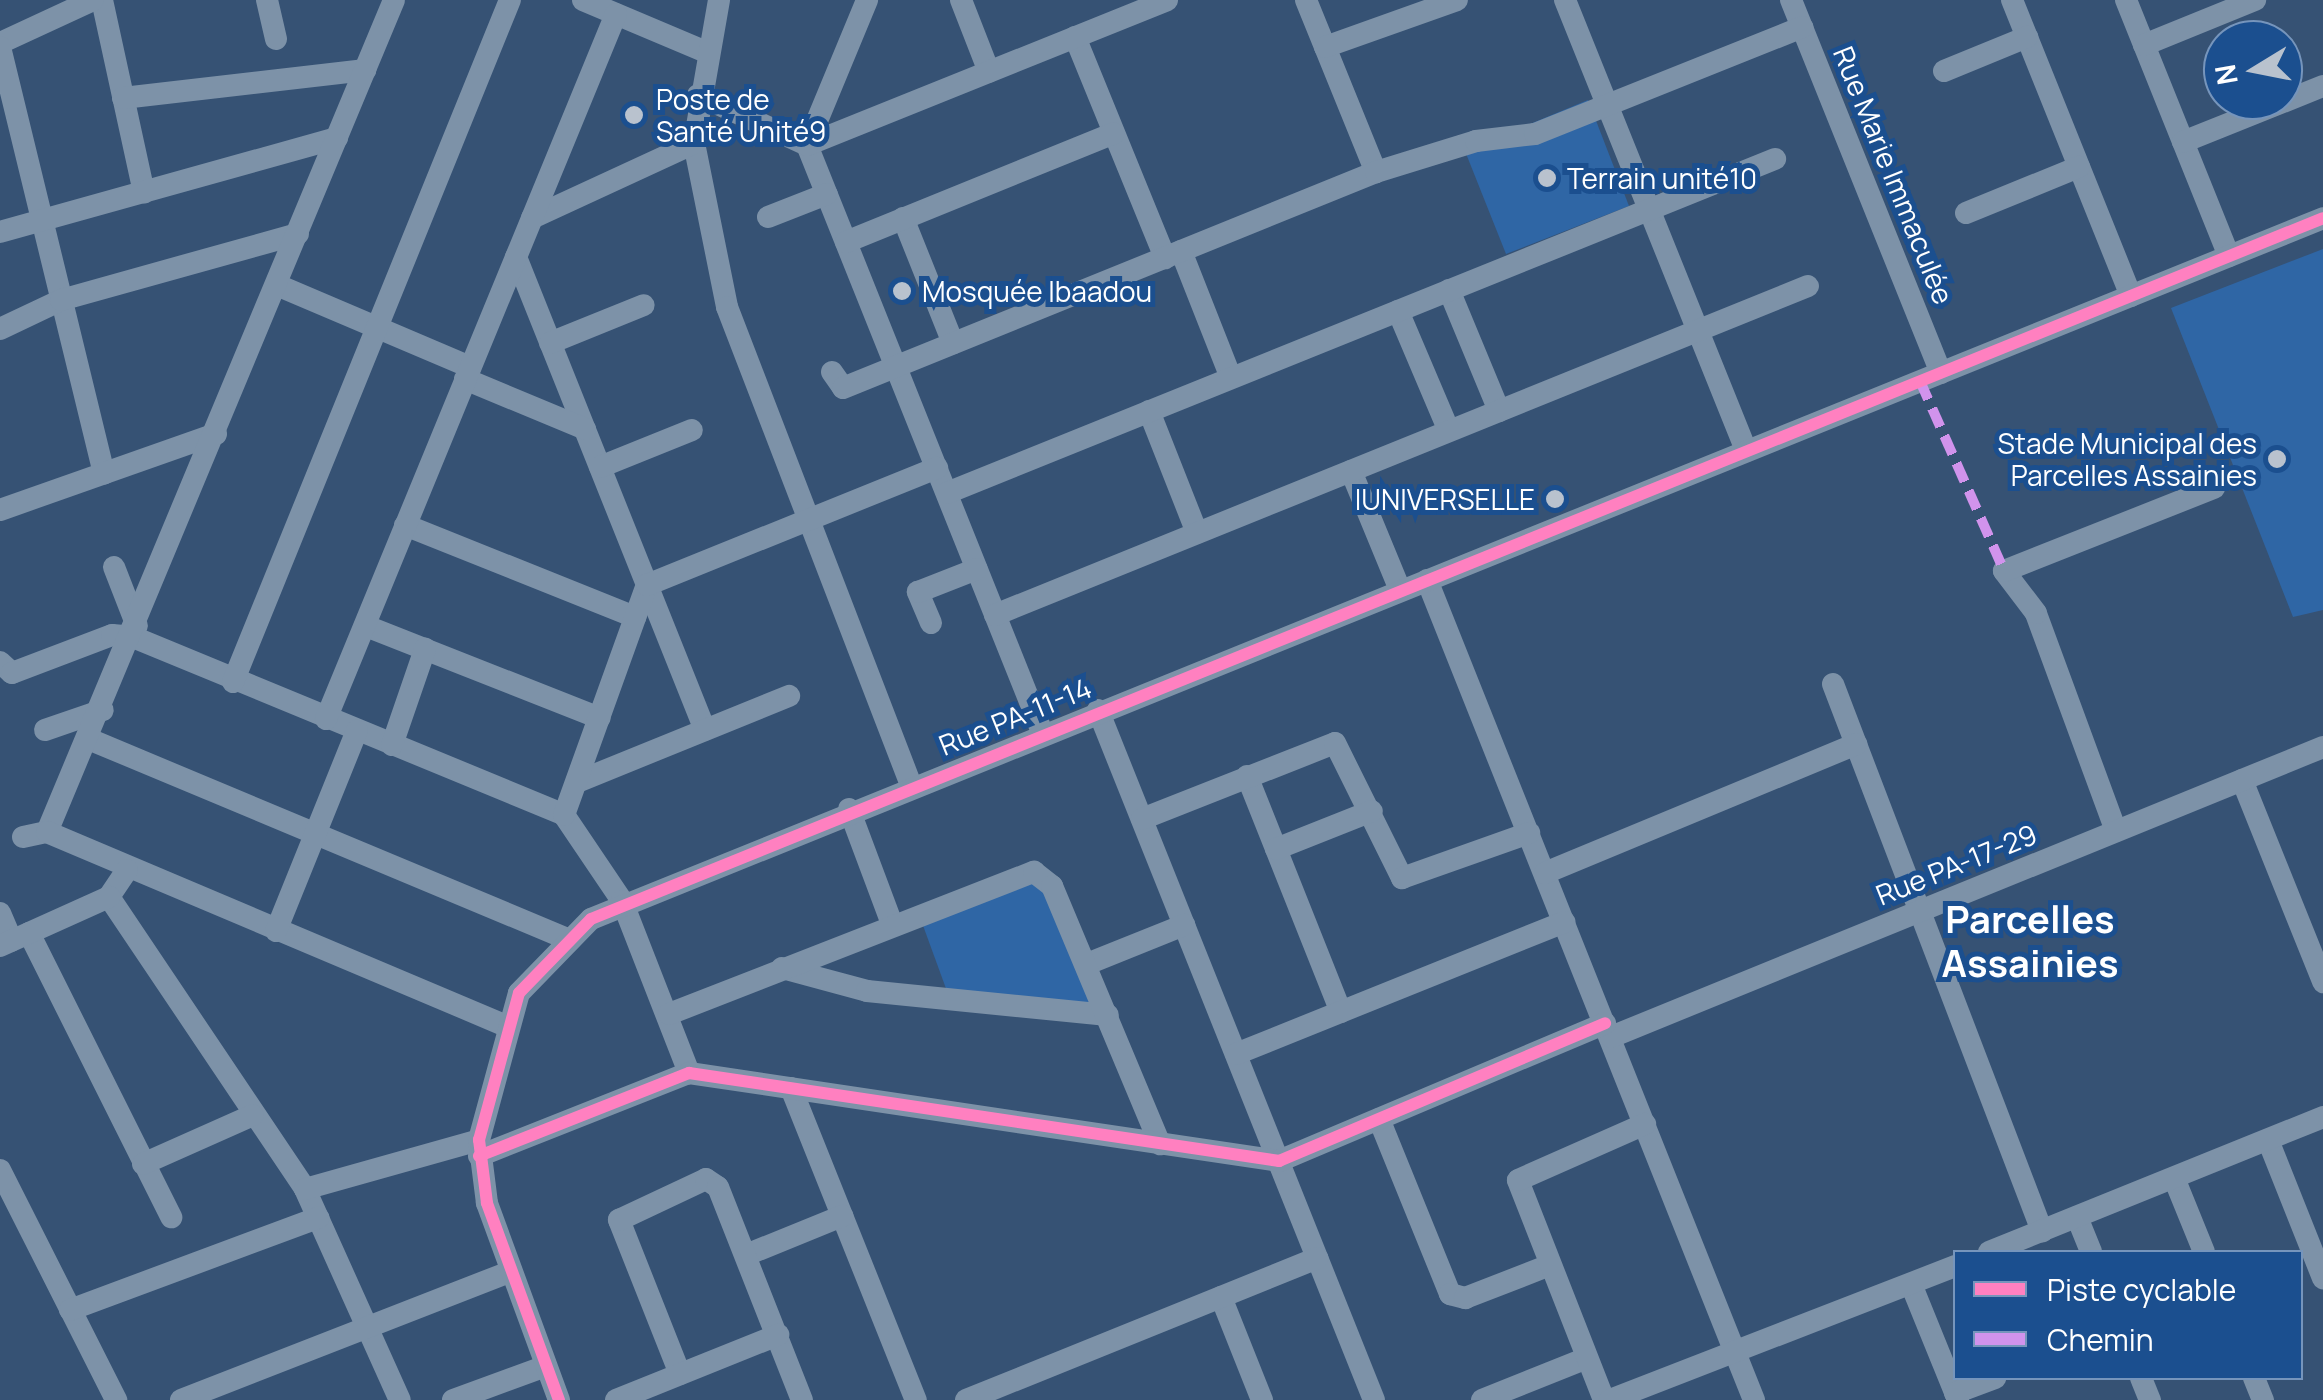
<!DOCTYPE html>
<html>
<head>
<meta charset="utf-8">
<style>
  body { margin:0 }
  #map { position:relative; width:2323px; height:1400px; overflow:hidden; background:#365274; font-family:Manrope,sans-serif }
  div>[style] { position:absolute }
  .green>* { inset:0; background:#2f66a5 }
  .minor>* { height:22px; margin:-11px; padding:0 11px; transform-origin:11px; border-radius:11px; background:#7d92a8 }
  .quiet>* { height:10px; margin-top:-5px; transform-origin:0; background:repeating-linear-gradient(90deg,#d193ec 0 20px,transparent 0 30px) }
  .cycleway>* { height:12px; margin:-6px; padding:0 6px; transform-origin:6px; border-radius:6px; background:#ff80c0 }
  .dots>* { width:28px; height:28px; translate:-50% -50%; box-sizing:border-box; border:5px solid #1b4f8f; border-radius:50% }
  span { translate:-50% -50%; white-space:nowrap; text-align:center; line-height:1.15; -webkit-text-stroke:10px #1b4f8f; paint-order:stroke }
  .poi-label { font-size:28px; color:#fff }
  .left { translate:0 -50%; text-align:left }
  .right { translate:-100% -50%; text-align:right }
  .street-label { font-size:28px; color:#fff }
  .district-label { font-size:38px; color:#fff; font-weight:700 }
  .legend { position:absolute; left:1953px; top:1250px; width:350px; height:130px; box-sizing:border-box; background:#1b4f8f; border:2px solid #7695bc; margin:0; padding:12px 18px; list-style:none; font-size:30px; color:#fff }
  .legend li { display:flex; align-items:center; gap:20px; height:50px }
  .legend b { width:50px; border:2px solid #7695bc }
  .north { position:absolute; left:2203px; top:20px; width:100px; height:100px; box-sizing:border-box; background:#1b4f8f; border:2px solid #7695bc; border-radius:50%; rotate:260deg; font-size:28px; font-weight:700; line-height:40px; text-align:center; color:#fff }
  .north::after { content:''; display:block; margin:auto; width:35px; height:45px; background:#b9c2ce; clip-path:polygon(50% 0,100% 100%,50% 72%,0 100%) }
</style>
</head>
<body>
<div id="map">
  <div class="green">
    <div style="clip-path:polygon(1588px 100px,1629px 206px,1506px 254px,1465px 151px)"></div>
    <div style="clip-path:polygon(2323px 249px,2323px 610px,2293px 617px,2171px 308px)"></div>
    <div style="clip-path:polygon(1038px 878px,1095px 1008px,948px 994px,921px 920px)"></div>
  </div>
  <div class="minor">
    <div style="left:102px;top:0;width:197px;rotate:77.7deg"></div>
    <div style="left:267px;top:0;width:40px;rotate:77deg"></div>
    <div style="left:583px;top:0;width:134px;rotate:22.9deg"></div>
    <div style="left:719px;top:0;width:145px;rotate:99.9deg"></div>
    <div style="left:694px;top:143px;width:167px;rotate:78.6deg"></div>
    <div style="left:727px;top:307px;width:512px;rotate:68.95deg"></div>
    <div style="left:961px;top:0;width:77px;rotate:68.7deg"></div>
    <div style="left:1306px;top:0;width:186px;rotate:67.9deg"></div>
    <div style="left:1565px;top:0;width:486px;rotate:68.1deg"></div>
    <div style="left:1791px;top:0;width:402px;rotate:68.1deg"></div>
    <div style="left:2012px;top:0;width:319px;rotate:68.1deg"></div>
    <div style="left:2126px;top:0;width:276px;rotate:68.1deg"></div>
    <div style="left:1075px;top:37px;width:239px;rotate:67.8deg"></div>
    <div style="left:0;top:43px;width:102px;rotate:-24.8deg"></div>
    <div style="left:2144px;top:45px;width:120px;rotate:-22.1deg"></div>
    <div style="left:0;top:47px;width:439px;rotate:76.3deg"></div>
    <div style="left:1325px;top:47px;width:140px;rotate:-19.6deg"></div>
    <div style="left:1944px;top:71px;width:90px;rotate:-22.3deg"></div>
    <div style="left:698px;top:95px;width:120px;rotate:24.6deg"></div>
    <div style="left:807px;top:145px;width:632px;rotate:68.18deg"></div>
    <div style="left:123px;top:98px;width:244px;rotate:-6.6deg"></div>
    <div style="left:2183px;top:142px;width:151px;rotate:-21.8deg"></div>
    <div style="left:807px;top:145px;width:388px;rotate:-21.9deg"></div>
    <div style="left:807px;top:145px;width:157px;rotate:-67.5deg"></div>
    <div style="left:1966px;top:213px;width:122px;rotate:-22.2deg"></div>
    <div style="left:768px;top:217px;width:63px;rotate:-21.3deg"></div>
    <div style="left:532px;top:218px;width:179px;rotate:-24.8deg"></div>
    <div style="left:903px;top:218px;width:135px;rotate:68.2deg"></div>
    <div style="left:0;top:232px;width:350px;rotate:-15.6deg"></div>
    <div style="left:846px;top:242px;width:289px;rotate:-22.1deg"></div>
    <div style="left:1181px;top:251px;width:136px;rotate:68.5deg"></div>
    <div style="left:516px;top:257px;width:509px;rotate:68.22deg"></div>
    <div style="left:277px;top:285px;width:210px;rotate:23deg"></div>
    <div style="left:1449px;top:290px;width:131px;rotate:67.5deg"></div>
    <div style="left:1398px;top:311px;width:130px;rotate:67deg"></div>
    <div style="left:0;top:329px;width:68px;rotate:-25.4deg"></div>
    <div style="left:61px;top:300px;width:246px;rotate:-15.6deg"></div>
    <div style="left:550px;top:343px;width:101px;rotate:-22deg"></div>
    <div style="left:832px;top:372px;width:19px;rotate:55deg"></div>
    <div style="left:843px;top:388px;width:575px;rotate:-22.06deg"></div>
    <div style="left:1376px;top:172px;width:105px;rotate:-17.2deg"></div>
    <div style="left:1476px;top:141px;width:59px;rotate:-6.8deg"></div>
    <div style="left:1535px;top:134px;width:288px;rotate:-21.8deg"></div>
    <div style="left:465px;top:379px;width:130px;rotate:22.6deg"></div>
    <div style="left:1149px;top:411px;width:131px;rotate:68.5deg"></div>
    <div style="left:600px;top:467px;width:99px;rotate:-21.9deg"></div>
    <div style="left:1351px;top:471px;width:129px;rotate:67.6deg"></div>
    <div style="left:947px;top:493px;width:893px;rotate:-21.97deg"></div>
    <div style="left:0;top:510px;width:229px;rotate:-19.4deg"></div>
    <div style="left:405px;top:525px;width:248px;rotate:21.8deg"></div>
    <div style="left:114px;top:567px;width:63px;rotate:68.7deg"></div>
    <div style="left:1427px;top:580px;width:883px;rotate:68.26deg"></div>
    <div style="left:995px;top:615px;width:877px;rotate:-22.03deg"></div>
    <div style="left:931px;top:623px;width:34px;rotate:-113deg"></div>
    <div style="left:918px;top:592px;width:63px;rotate:-21.3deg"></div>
    <div style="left:366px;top:626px;width:251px;rotate:21.5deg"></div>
    <div style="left:0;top:662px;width:16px;rotate:43deg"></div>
    <div style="left:12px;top:673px;width:107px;rotate:-20.8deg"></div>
    <div style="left:112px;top:635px;width:21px;rotate:5deg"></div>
    <div style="left:133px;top:637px;width:466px;rotate:22.4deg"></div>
    <div style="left:564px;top:815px;width:104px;rotate:56deg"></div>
    <div style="left:622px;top:901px;width:185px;rotate:68.7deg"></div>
    <div style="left:233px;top:682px;width:736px;rotate:-67.9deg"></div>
    <div style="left:1833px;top:684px;width:586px;rotate:69.09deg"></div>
    <div style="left:1098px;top:710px;width:743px;rotate:68.2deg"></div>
    <div style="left:326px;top:719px;width:762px;rotate:-67.64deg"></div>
    <div style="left:45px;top:730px;width:61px;rotate:-19deg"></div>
    <div style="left:91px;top:740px;width:514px;rotate:22.67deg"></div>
    <div style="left:392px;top:745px;width:102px;rotate:-71deg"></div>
    <div style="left:1247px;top:776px;width:254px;rotate:68.3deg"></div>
    <div style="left:2242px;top:780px;width:218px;rotate:68.1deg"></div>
    <div style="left:577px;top:782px;width:229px;rotate:-22.1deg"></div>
    <div style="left:849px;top:809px;width:123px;rotate:69.5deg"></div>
    <div style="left:564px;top:815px;width:245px;rotate:-70.2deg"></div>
    <div style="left:647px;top:585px;width:313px;rotate:-22deg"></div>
    <div style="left:1142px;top:819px;width:207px;rotate:-21.5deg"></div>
    <div style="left:1335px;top:743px;width:151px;rotate:63.6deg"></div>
    <div style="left:1402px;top:878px;width:135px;rotate:-19.5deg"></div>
    <div style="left:2116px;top:831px;width:232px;rotate:-110.2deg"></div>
    <div style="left:2036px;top:613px;width:53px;rotate:-127.3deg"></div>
    <div style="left:2004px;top:571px;width:226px;rotate:-21.6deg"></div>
    <div style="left:47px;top:832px;width:901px;rotate:-67.36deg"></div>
    <div style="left:23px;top:837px;width:25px;rotate:-12deg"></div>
    <div style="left:47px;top:832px;width:496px;rotate:22.9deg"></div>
    <div style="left:1276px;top:849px;width:103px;rotate:-21.6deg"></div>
    <div style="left:127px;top:870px;width:32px;rotate:124deg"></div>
    <div style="left:109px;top:897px;width:352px;rotate:56.1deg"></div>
    <div style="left:305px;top:1189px;width:231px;rotate:65.8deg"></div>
    <div style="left:1545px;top:873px;width:337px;rotate:-22.5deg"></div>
    <div style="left:0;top:913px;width:30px;rotate:67deg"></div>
    <div style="left:276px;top:931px;width:216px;rotate:-68deg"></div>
    <div style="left:29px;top:933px;width:318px;rotate:63.4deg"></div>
    <div style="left:0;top:946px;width:120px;rotate:-24.2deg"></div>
    <div style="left:1087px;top:964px;width:105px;rotate:-21.9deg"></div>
    <div style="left:782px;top:968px;width:88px;rotate:15.1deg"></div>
    <div style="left:867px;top:991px;width:242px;rotate:5.7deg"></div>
    <div style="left:669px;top:1014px;width:392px;rotate:-21.3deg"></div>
    <div style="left:1034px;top:872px;width:23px;rotate:38deg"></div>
    <div style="left:1052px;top:886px;width:280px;rotate:67.3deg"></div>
    <div style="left:1611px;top:1037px;width:769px;rotate:-22.16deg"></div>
    <div style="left:1236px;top:1054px;width:354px;rotate:-21.9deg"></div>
    <div style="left:791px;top:1088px;width:336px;rotate:68.2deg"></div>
    <div style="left:1379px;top:1119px;width:189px;rotate:67.9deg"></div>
    <div style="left:1450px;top:1294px;width:16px;rotate:15deg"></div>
    <div style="left:1465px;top:1298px;width:91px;rotate:-21.2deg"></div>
    <div style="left:2268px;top:1140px;width:149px;rotate:68.3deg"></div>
    <div style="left:479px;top:1156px;width:226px;rotate:-21.6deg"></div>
    <div style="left:689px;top:1073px;width:597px;rotate:8.48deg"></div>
    <div style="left:1279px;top:1161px;width:354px;rotate:-22.9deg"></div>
    <div style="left:143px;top:1164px;width:120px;rotate:-24deg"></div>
    <div style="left:0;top:1170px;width:258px;rotate:63.2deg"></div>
    <div style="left:2174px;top:1178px;width:80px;rotate:67.9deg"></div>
    <div style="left:305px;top:1189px;width:181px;rotate:-15.7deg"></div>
    <div style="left:2077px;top:1217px;width:38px;rotate:68deg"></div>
    <div style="left:1989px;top:1252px;width:360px;rotate:-22deg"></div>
    <div style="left:746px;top:1255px;width:104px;rotate:-22.1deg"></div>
    <div style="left:1911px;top:1284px;width:125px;rotate:67.9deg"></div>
    <div style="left:1221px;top:1297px;width:111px;rotate:68.3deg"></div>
    <div style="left:70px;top:1310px;width:265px;rotate:-20.4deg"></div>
    <div style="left:680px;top:1374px;width:166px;rotate:-111.6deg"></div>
    <div style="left:619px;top:1220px;width:96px;rotate:-25.2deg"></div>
    <div style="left:706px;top:1179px;width:14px;rotate:34deg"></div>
    <div style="left:718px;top:1187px;width:229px;rotate:68.5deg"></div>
    <div style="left:2141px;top:1378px;width:24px;rotate:68deg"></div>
    <div style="left:2254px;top:1378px;width:24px;rotate:68deg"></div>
    <div style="left:1955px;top:1393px;width:43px;rotate:-20.6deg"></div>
    <div style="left:181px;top:1400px;width:352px;rotate:-21.3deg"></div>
    <div style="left:453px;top:1400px;width:99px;rotate:-20.1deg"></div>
    <div style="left:559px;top:1400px;width:210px;rotate:-110.1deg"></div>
    <div style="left:487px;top:1203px;width:64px;rotate:-97.2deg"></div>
    <div style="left:479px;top:1140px;width:152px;rotate:-74.8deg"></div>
    <div style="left:519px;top:993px;width:103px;rotate:-45.8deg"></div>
    <div style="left:591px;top:919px;width:1868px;rotate:-22.03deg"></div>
    <div style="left:616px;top:1400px;width:175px;rotate:-21.9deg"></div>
    <div style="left:966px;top:1400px;width:379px;rotate:-22deg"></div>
    <div style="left:1482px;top:1400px;width:113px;rotate:-21.8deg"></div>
    <div style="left:1604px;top:1400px;width:236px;rotate:-111.4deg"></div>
    <div style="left:1518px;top:1180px;width:139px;rotate:-23.8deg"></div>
    <div style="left:1610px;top:1400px;width:371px;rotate:-21.2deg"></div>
  </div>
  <div class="quiet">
    <div style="left:1920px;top:381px;width:208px;rotate:66.1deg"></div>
  </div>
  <div class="cycleway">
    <div style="left:479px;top:1156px;width:226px;rotate:-21.6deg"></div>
    <div style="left:689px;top:1073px;width:597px;rotate:8.48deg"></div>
    <div style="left:1279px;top:1161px;width:354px;rotate:-22.9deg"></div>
    <div style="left:559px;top:1400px;width:210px;rotate:-110.1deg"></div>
    <div style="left:487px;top:1203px;width:64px;rotate:-97.2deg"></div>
    <div style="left:479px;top:1140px;width:152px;rotate:-74.8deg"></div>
    <div style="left:519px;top:993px;width:103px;rotate:-45.8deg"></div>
    <div style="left:591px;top:919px;width:1868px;rotate:-22.03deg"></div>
  </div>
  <div class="dots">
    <div style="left:634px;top:115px;background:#b9c2ce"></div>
    <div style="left:1547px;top:178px;background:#b9c2ce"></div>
    <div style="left:902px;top:291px;background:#b9c2ce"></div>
    <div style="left:2277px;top:459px;background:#b9c2ce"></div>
    <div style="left:1555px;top:499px;background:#b9c2ce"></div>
  </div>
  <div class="poi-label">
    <span class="left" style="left:656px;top:115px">Poste de<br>Santé Unité9</span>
    <span class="left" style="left:1567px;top:178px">Terrain unité10</span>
    <span class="left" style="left:922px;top:291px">Mosquée Ibaadou</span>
    <span class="right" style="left:2257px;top:459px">Stade Municipal des<br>Parcelles Assainies</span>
    <span class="right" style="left:1535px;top:499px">IUNIVERSELLE</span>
  </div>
  <div class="street-label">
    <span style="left:1894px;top:175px;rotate:68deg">Rue Marie Immaculée</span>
    <span style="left:1015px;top:716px;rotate:-22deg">Rue PA-11-14</span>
    <span style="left:1956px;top:864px;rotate:-22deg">Rue PA-17-29</span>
  </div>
  <div class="district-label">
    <span style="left:2030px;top:941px">Parcelles<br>Assainies</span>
  </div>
  <ul class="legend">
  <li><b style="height:12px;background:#ff80c0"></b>Piste cyclable</li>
  <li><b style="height:12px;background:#d193ec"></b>Chemin</li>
  </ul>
  <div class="north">N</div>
</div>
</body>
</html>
